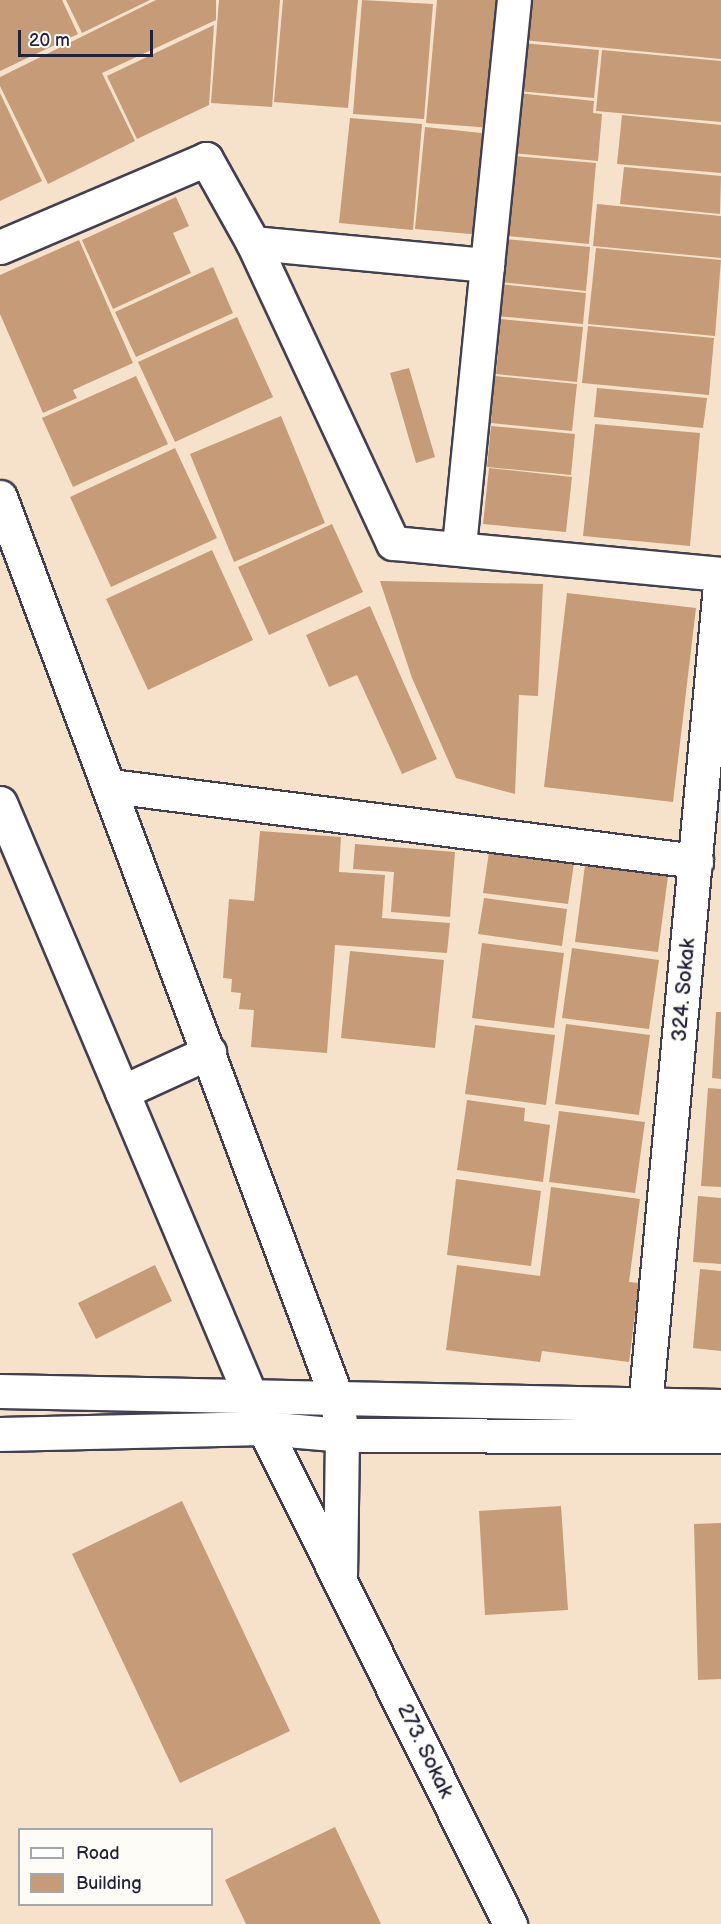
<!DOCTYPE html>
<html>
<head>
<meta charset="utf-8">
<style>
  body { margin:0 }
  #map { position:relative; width:721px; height:1924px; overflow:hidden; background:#f6e2cb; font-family:"Balsamiq Sans",sans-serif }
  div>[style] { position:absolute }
  .building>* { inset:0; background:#c59c77 }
  .roads { filter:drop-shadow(2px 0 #423f51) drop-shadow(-2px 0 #423f51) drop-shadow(0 2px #423f51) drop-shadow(0 -2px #423f51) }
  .minor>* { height:33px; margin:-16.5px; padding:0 16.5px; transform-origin:16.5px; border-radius:16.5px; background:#fff }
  span { translate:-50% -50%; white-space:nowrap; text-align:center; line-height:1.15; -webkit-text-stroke:4.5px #fdfcf7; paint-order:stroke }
  .street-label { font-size:21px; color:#22223b }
  .legend { position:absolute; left:18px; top:1828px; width:195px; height:78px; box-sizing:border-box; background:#fdfcf7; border:2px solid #a5a5ac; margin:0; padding:8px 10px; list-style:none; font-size:18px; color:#22223b }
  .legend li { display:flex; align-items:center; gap:12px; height:30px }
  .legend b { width:30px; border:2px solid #a5a5ac }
  .scale { position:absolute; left:18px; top:30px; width:135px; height:27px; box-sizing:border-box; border:3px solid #22223b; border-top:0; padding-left:8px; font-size:18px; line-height:21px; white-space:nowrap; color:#22223b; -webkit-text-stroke:4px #fdfcf7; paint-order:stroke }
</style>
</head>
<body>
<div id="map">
  <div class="building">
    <div style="clip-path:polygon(0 0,62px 0,78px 34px,0 71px)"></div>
    <div style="clip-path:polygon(66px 0,150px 0,82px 33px)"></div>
    <div style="clip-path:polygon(156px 0,216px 0,216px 20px,102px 73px,135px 141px,48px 184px,0 86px,0 77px)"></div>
    <div style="clip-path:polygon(219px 0,280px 0,272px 107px,211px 103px)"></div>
    <div style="clip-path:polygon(283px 0,358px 0,348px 108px,274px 102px)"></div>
    <div style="clip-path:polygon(362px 0,433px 4px,424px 119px,353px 114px)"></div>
    <div style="clip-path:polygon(437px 0,503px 0,492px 128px,426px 123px)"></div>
    <div style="clip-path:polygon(527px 0,721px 0,721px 59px,523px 40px)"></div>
    <div style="clip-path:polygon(214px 25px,209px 105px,137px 139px,107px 76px)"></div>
    <div style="clip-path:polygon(522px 43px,599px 50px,594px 98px,518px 91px)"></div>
    <div style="clip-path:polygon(602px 50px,721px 61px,721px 122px,596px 111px)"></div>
    <div style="clip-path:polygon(0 93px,42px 181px,0 201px)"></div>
    <div style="clip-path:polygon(517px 93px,594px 101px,593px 113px,602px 114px,598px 161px,512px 153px)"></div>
    <div style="clip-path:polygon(622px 115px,721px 125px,721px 173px,617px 164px)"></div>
    <div style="clip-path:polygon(350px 118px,422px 124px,413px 230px,339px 223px)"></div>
    <div style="clip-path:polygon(425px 127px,491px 134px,481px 235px,415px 229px)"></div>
    <div style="clip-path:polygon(514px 156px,596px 163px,589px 244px,507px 236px)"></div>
    <div style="clip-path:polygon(624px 167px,721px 176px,720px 214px,620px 204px)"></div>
    <div style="clip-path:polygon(176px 197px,189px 226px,173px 233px,191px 273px,113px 309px,82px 240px)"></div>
    <div style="clip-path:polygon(597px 204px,721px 216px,721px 258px,593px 246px)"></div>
    <div style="clip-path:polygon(505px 239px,590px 247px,586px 291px,501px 282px)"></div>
    <div style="clip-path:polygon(79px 240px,133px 363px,73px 390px,77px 398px,43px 413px,0 314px,0 275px)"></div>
    <div style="clip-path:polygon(596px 248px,721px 260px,715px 336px,588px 324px)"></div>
    <div style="clip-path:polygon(213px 267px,233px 313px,136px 357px,115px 312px)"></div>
    <div style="clip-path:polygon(499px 284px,586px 293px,583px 324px,496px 316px)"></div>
    <div style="clip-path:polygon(237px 317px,273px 397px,175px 442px,138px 362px)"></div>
    <div style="clip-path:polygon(501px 319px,583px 327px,577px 382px,496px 374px)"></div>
    <div style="clip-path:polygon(588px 326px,714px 338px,709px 395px,582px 383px)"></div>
    <div style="clip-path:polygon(409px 368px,435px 457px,416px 463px,390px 373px)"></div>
    <div style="clip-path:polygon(136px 376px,168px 444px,73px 487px,42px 418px)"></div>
    <div style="clip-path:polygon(495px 376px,577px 384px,572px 431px,491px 423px)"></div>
    <div style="clip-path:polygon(597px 388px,707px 398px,703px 428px,594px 417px)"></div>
    <div style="clip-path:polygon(281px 416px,325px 523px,234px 562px,190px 454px)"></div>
    <div style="clip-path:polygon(595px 424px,700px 433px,690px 546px,583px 536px)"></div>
    <div style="clip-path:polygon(491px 426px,575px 434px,571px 475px,487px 467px)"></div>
    <div style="clip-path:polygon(175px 448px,217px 538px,111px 587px,70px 497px)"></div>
    <div style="clip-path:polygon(489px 468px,572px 477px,566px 532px,483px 524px)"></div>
    <div style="clip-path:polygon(332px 524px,363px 592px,269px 635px,238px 567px)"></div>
    <div style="clip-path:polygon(212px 550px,253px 640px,148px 690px,106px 599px)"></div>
    <div style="clip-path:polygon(380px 581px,543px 584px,538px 696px,519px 695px,515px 794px,456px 778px,412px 678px)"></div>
    <div style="clip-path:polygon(567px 593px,696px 608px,673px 802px,544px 787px)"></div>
    <div style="clip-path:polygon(370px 606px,437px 759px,402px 774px,357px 675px,329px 687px,306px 635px)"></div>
    <div style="clip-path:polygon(260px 831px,341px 837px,339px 872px,385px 875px,382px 918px,450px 923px,447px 953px,335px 945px,327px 1053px,251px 1047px,254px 1010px,239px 1009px,241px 993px,231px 992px,232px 979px,223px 978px,229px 899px,254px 901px)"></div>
    <div style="clip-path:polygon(355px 844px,455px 852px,450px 917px,391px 912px,394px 872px,353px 869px)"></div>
    <div style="clip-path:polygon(489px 852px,574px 863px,568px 904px,483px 893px)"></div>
    <div style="clip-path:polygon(585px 865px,668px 876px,658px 952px,575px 942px)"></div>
    <div style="clip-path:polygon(484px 898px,567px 909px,562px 946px,478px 934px)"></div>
    <div style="clip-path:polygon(482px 943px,564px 953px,554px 1028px,472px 1018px)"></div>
    <div style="clip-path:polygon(572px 948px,659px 960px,649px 1029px,562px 1018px)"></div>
    <div style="clip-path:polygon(350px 951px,444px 960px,435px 1048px,341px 1038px)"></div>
    <div style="clip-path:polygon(716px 1012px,721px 1012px,721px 1079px,712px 1078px)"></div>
    <div style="clip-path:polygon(566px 1024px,650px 1035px,639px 1115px,555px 1104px)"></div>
    <div style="clip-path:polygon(475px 1025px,555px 1035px,546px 1105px,465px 1094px)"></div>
    <div style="clip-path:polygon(708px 1088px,721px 1089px,721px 1187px,701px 1186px)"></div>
    <div style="clip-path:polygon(467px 1100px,525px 1108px,524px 1121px,550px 1125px,543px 1182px,457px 1170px)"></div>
    <div style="clip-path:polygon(559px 1111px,645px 1122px,635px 1193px,549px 1182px)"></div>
    <div style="clip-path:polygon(456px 1179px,541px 1191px,531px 1266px,447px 1255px)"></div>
    <div style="clip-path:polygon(551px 1187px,640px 1199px,629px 1282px,639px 1283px,629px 1362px,542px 1351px,540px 1362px,446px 1350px,457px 1265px,540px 1276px)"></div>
    <div style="clip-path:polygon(698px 1196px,721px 1198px,721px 1264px,693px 1262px)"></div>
    <div style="clip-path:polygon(155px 1265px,172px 1301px,96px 1339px,78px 1303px)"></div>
    <div style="clip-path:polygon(700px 1269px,721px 1271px,721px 1351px,693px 1348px)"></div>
    <div style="clip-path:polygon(182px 1501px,290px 1731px,180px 1783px,72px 1554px)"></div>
    <div style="clip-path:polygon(561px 1506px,568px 1610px,485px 1615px,479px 1511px)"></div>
    <div style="clip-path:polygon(721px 1523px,721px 1679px,698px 1680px,694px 1524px)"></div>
    <div style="clip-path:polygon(335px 1827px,381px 1924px,246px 1924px,225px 1880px)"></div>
  </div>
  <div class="roads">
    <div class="minor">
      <div style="left:253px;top:243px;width:235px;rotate:5.4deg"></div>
      <div style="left:487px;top:265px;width:284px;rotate:95.7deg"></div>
      <div style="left:0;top:247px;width:224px;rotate:-23.1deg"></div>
      <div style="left:206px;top:159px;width:96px;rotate:60.8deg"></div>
      <div style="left:253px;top:243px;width:331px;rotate:65deg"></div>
      <div style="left:393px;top:543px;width:329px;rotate:5.4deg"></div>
      <div style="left:487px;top:265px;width:266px;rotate:-84.2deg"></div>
      <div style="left:0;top:497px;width:960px;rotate:69.51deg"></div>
      <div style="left:336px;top:1396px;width:39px;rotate:81deg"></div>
      <div style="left:342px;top:1435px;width:139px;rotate:90.8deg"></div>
      <div style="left:111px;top:786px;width:590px;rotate:7.31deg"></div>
      <div style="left:0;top:803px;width:678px;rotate:67.1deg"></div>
      <div style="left:264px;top:1428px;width:554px;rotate:63.62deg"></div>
      <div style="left:122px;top:1092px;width:96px;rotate:-24.7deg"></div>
      <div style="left:0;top:1391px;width:721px;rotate:1.19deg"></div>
      <div style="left:645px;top:1406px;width:835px;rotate:-84.78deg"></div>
      <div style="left:0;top:1434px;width:264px;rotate:-1.3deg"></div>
      <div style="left:264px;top:1428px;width:78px;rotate:5.1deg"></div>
      <div style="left:342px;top:1435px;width:379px;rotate:0.2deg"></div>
    </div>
  </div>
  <div class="street-label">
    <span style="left:684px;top:990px;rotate:-85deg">324. Sokak</span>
    <span style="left:425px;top:1751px;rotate:64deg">273. Sokak</span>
  </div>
  <ul class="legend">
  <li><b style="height:8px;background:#fff"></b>Road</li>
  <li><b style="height:16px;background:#c59c77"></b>Building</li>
  </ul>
  <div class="scale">20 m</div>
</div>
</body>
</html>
